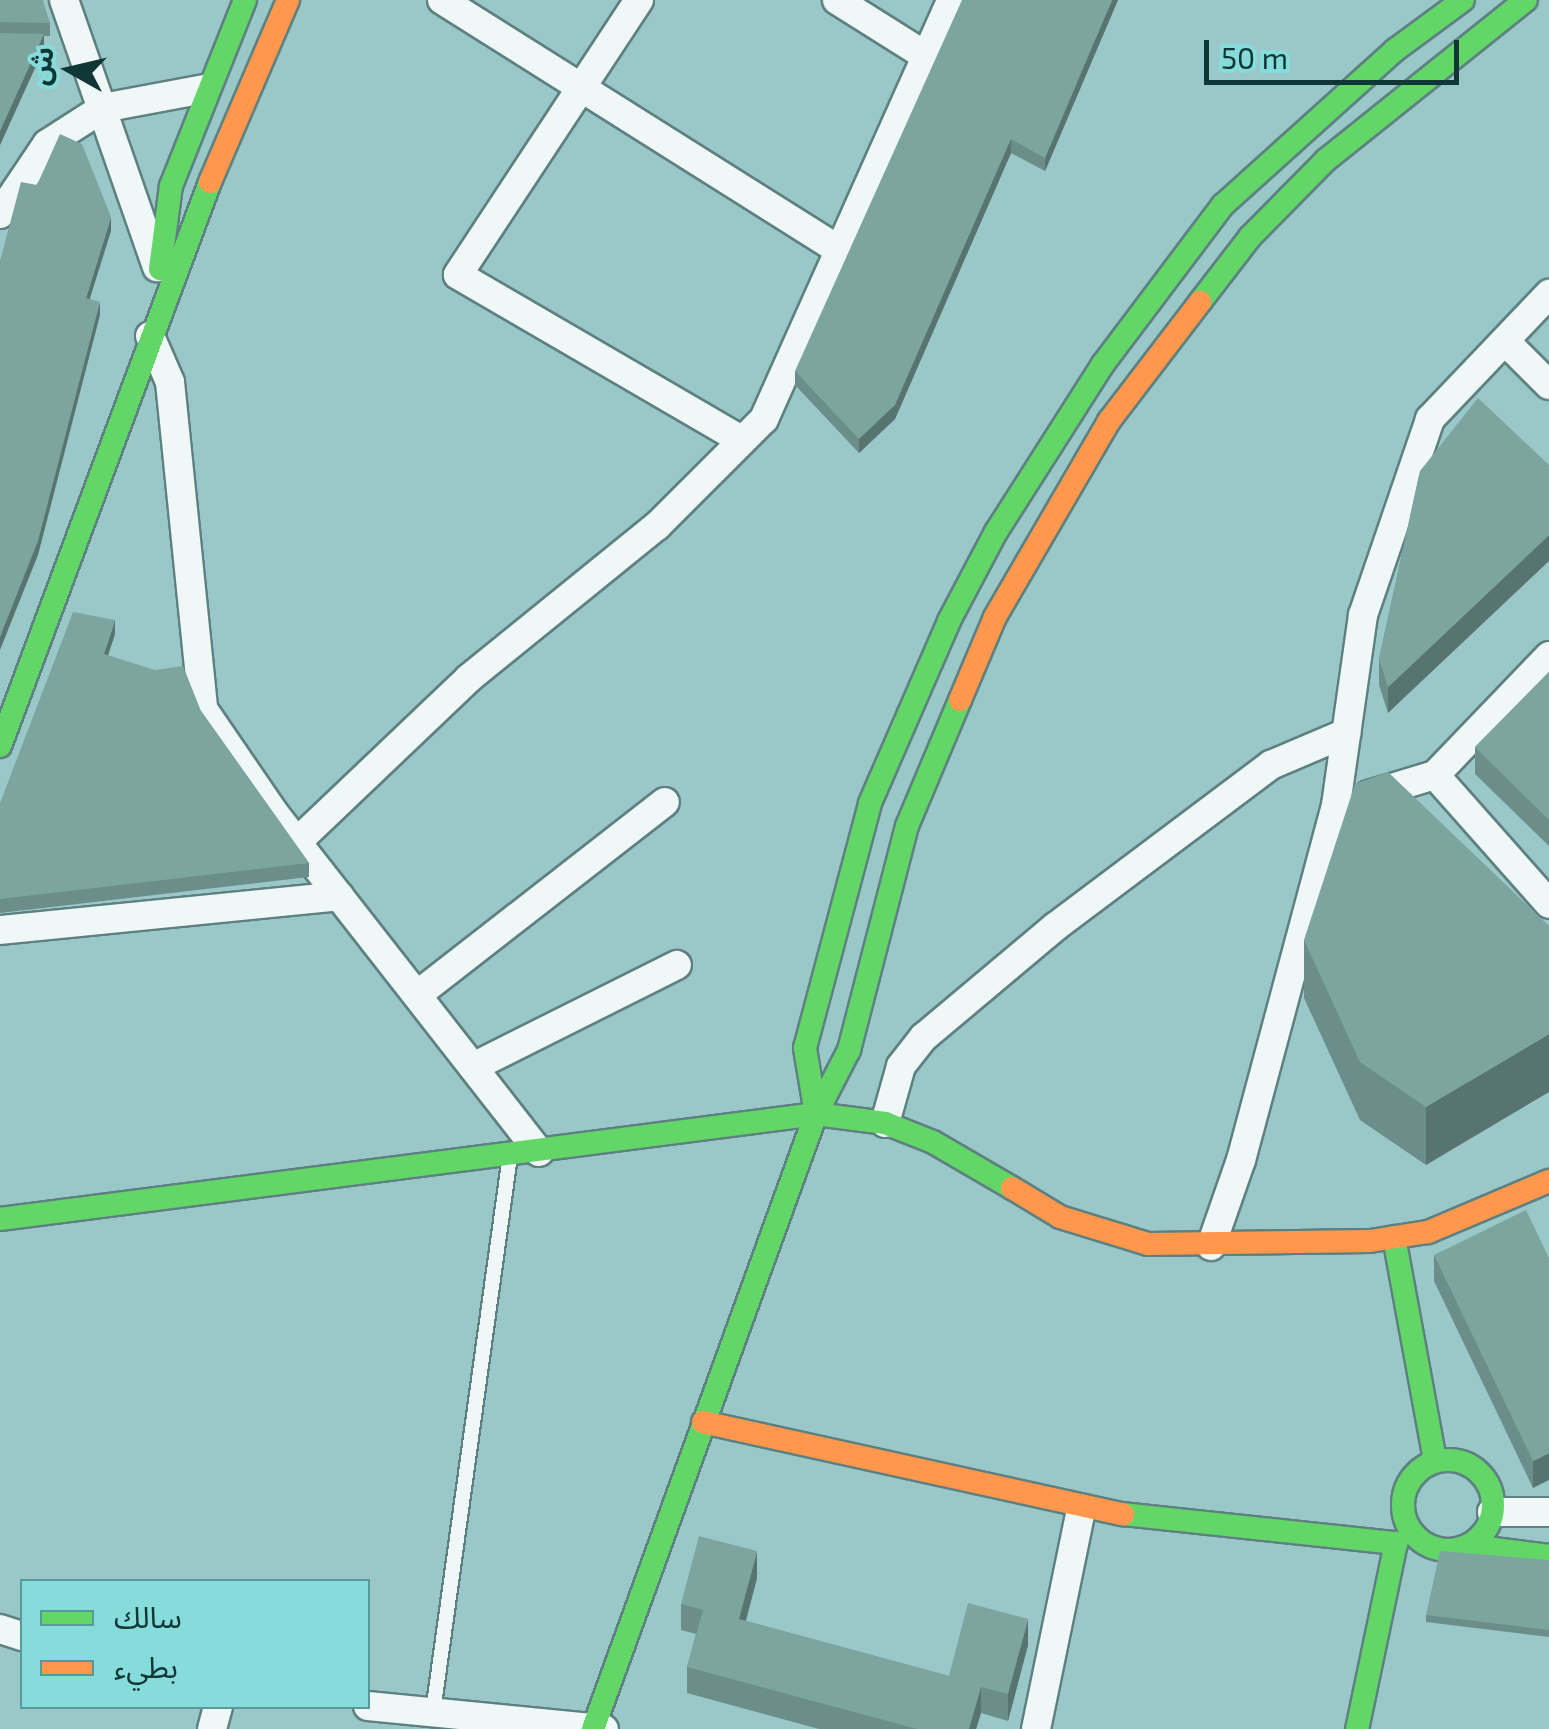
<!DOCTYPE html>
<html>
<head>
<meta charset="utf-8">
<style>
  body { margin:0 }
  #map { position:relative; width:1549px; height:1729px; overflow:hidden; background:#9ac8c8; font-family:"Exo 2","Noto Sans Arabic",sans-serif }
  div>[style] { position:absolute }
  .roads { filter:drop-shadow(2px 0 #5e8080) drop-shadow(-2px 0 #5e8080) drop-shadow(0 2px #5e8080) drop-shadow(0 -2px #5e8080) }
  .lane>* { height:14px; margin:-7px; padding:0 7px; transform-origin:7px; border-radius:7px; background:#f0f7f7 }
  .street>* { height:28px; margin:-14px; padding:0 14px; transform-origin:14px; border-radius:14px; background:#f0f7f7 }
  .fast>* { height:22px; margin:-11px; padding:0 11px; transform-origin:11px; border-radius:11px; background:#63d668 }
  .fast>.ring { margin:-11px; padding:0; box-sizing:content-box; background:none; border:22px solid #63d668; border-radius:50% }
  .slow>* { height:22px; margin:-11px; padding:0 11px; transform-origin:11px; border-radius:11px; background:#ff974d }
  .wall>* { inset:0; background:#6b8e8a }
  .shaded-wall>* { inset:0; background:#577470 }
  .building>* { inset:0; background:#7ca5a0 }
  span { translate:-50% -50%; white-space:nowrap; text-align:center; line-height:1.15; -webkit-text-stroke:8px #86dcdb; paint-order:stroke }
  .legend { position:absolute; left:20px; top:1579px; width:350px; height:130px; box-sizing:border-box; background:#86dcdb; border:2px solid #579a99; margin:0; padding:12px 18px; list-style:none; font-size:30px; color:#113636 }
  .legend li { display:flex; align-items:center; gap:20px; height:50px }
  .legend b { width:50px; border:2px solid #579a99 }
  .north { position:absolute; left:20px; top:20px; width:100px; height:100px; -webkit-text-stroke:8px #86dcdb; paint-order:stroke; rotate:278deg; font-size:28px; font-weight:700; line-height:40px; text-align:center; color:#113636 }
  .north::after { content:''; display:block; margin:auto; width:35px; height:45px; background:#113636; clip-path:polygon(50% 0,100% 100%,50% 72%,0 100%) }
  .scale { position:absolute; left:1204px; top:40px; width:255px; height:45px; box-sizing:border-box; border:5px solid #113636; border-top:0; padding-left:12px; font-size:30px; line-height:35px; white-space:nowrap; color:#113636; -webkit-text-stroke:8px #86dcdb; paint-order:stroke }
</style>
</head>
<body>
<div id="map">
  <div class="roads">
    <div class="lane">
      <div style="left:433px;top:1712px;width:561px;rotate:-82.12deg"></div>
    </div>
    <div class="street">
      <div style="left:64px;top:0;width:283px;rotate:70.8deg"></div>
      <div style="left:442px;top:0;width:469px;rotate:32.2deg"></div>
      <div style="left:639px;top:0;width:329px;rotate:123.4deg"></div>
      <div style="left:458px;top:275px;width:326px;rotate:30.2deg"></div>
      <div style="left:837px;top:0;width:105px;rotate:32.2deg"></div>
      <div style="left:0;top:214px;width:84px;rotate:-56.1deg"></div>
      <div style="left:47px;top:144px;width:67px;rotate:-32.7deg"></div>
      <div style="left:103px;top:108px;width:104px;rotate:-10.6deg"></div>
      <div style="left:150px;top:336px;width:50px;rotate:66.5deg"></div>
      <div style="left:170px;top:382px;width:329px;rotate:84.2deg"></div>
      <div style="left:203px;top:709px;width:127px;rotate:55.6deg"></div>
      <div style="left:275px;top:814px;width:429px;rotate:52deg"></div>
      <div style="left:1505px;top:341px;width:62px;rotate:45deg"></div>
      <div style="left:1435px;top:775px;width:172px;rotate:48.5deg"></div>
      <div style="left:1369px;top:795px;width:69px;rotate:-16.9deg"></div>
      <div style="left:1435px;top:775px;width:165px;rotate:-46.2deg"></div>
      <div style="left:297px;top:842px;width:238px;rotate:-43.6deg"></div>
      <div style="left:469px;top:678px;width:242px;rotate:-39deg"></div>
      <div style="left:657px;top:526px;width:151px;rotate:-45deg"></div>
      <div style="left:764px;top:419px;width:459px;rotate:-65.9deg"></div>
      <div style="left:0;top:930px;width:341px;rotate:-5.7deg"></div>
      <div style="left:417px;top:995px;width:314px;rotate:-37.9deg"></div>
      <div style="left:473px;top:1067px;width:228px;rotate:-26.6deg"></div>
      <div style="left:885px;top:1123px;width:59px;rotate:-74.3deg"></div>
      <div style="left:901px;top:1066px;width:37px;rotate:-52deg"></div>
      <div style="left:924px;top:1037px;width:171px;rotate:-40deg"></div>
      <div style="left:1055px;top:927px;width:270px;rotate:-36.9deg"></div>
      <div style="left:1271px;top:765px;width:82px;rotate:-23.1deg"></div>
      <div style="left:1211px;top:1246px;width:91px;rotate:-70.8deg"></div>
      <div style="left:1241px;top:1160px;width:367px;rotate:-75deg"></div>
      <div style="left:1336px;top:805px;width:192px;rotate:-81.9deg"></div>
      <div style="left:1363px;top:615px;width:207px;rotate:-71.1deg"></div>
      <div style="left:1430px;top:419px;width:173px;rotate:-46.4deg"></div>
      <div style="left:1492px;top:1512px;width:57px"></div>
      <div style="left:0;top:1629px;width:23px;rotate:18deg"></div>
      <div style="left:368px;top:1706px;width:237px;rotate:5.6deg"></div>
      <div style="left:212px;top:1729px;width:24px;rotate:-75deg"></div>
      <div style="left:1036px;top:1729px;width:225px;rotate:-78.4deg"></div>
    </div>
    <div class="fast">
      <div style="left:160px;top:269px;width:84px;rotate:-82.5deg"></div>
      <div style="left:171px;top:186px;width:200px;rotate:-68.3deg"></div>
      <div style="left:1200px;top:302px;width:82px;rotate:-52.4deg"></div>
      <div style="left:1250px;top:237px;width:108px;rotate:-45.4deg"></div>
      <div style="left:1326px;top:160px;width:256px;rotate:-38.7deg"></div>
      <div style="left:0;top:746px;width:602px;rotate:-69.58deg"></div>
      <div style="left:816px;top:1114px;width:67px;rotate:-99.5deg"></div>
      <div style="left:805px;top:1048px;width:253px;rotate:-75.1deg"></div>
      <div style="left:870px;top:803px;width:198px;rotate:-66.5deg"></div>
      <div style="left:949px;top:621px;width:101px;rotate:-62.2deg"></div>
      <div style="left:996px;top:532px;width:199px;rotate:-57.5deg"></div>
      <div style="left:1103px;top:364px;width:199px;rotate:-53deg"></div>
      <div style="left:1223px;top:205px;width:232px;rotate:-42deg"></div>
      <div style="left:1395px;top:50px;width:84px;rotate:-36.3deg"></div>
      <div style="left:0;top:1219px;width:823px;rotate:-7.33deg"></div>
      <div style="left:816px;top:1114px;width:70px;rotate:7.4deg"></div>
      <div style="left:885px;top:1123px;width:52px;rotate:21.6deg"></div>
      <div style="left:933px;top:1142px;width:91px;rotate:30.2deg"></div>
      <div style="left:1394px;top:1237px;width:227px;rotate:79.6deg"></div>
      <div class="ring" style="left:1403px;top:1460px;width:68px;height:68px"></div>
      <div style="left:1123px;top:1514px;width:275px;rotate:6.1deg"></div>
      <div style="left:1396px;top:1543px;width:190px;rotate:101.8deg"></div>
      <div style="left:1470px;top:1546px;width:80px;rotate:7.2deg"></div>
      <div style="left:593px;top:1729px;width:654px;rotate:-70.07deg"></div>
      <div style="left:816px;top:1114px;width:72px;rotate:-62.7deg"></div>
      <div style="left:849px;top:1050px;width:231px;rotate:-75.5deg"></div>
      <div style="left:907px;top:826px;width:137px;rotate:-67.2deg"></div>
    </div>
    <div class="slow">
      <div style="left:210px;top:182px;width:198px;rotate:-66.8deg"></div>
      <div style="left:960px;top:700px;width:90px;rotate:-67.1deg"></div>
      <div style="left:995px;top:617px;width:227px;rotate:-59.8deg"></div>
      <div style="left:1109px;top:421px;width:150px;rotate:-52.6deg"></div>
      <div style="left:1012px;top:1188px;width:56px;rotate:31.1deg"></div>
      <div style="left:1060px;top:1217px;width:92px;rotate:17.1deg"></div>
      <div style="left:1148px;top:1244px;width:222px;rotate:-0.8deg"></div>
      <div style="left:1370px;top:1241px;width:59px;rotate:-8.8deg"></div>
      <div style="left:1428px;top:1232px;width:131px;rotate:-22.9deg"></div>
      <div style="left:703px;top:1422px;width:430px;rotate:12.4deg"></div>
    </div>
  </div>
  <div class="wall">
    <div style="clip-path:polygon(0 0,50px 23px,50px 36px,44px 36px,44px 48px,0 145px)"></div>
    <div style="clip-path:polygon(1118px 0,1045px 171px,1011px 153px,895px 419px,859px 453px,795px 385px,795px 371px)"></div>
    <div style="clip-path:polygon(1420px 471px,1388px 713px,1379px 685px,1379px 659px)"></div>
    <div style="clip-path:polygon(115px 634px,108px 655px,201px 711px,309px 863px,309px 877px,0 913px,0 803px)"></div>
    <div style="clip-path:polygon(1549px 672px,1549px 846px,1475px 774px,1475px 747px)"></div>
    <div style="clip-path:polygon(1549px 926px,1426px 1165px,1360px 1120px,1304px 998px,1304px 940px)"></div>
    <div style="clip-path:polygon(1434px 1255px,1549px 1258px,1533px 1488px,1434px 1281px)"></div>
    <div style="clip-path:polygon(1549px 1560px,1549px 1637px,1426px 1622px,1426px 1615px)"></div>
    <div style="clip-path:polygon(757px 1578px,746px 1621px,949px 1676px,1028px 1645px,1008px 1721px,981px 1713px,976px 1729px,819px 1729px,687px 1693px,687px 1667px,696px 1634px,681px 1630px,681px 1604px)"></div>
  </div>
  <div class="shaded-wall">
    <div style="clip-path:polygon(1112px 0,1118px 0,1045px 171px,1045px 158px)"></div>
    <div style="clip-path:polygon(44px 34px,44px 48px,0 145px,0 131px)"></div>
    <div style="clip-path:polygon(1011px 139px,1011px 153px,895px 419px,859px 453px,859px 439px)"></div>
    <div style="clip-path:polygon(111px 217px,111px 231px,86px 311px,86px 298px)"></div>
    <div style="clip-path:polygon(100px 302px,100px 315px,38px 555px,0 650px,0 637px)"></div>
    <div style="clip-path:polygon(1549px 535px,1549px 561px,1388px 713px,1388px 687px)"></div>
    <div style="clip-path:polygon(115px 620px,115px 634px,104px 667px,104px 654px)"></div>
    <div style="clip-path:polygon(1549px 1034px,1549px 1092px,1426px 1165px,1426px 1107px)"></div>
    <div style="clip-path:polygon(1549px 1453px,1549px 1480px,1533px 1488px,1533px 1461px)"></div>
    <div style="clip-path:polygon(757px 1551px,757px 1578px,739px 1645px,739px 1619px)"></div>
    <div style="clip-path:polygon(1028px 1619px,1028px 1645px,1008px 1721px,1008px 1694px)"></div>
    <div style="clip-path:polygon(981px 1687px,981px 1713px,976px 1729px,969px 1729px)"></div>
  </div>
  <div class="building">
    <div style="clip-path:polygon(0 0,43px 0,50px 23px,0 22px)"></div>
    <div style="clip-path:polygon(962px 0,1112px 0,1045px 158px,1011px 139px,895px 405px,859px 439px,795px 371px)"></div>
    <div style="clip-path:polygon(0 33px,44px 34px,0 131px)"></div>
    <div style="clip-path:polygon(60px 134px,82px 144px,111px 217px,86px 298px,100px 302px,38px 541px,0 637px,0 261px,21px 182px,37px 185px)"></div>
    <div style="clip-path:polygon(1478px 398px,1549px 465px,1549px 535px,1388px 687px,1379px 659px,1420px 471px)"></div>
    <div style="clip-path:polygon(73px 612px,115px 620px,104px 654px,155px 670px,183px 666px,201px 711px,309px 863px,0 899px,0 803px)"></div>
    <div style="clip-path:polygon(1549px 672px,1549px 820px,1475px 747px)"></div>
    <div style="clip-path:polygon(1388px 772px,1549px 926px,1549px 1034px,1426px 1107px,1360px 1062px,1304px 940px,1355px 784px)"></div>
    <div style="clip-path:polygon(1526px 1210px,1549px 1258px,1549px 1453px,1533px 1461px,1434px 1255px)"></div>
    <div style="clip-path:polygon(699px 1536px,757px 1551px,739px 1619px,949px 1676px,968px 1603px,1028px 1619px,1008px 1694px,981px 1687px,969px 1729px,917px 1729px,687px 1667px,703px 1610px,681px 1604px)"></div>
    <div style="clip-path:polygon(1440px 1551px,1549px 1560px,1549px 1630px,1426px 1615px)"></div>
  </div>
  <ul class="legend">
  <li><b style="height:12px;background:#63d668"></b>سالك</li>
  <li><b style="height:12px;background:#ff974d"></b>بطيء</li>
  </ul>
  <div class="north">ش</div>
  <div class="scale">50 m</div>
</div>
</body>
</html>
